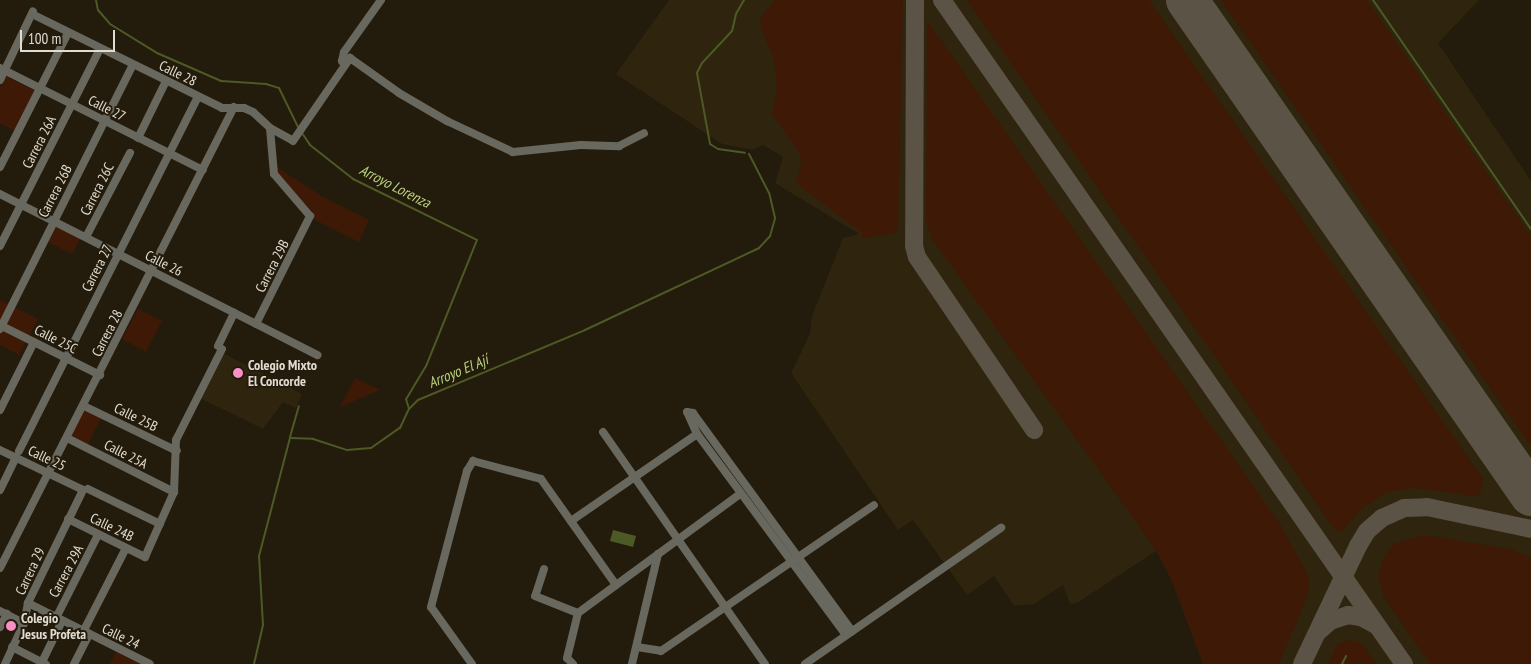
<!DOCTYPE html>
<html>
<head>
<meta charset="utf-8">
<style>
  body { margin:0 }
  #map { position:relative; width:1531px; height:664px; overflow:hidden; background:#231b0b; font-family:"PT Sans Narrow",sans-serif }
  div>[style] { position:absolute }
  .built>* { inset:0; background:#2f240d }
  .green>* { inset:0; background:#3e1a06 }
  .water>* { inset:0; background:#4c5b26 }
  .stream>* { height:2px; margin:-1px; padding:0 1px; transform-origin:1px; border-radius:1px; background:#4c5b26 }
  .taxiway>* { height:18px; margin:-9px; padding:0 9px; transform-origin:9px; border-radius:9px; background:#5b5446 }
  .runway>* { height:42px; margin:-21px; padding:0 21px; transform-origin:21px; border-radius:21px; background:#5b5446 }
  .minor>* { height:8px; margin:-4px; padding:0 4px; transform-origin:4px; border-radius:4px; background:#68685f }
  .dots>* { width:14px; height:14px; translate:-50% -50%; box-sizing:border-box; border:2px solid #231b0b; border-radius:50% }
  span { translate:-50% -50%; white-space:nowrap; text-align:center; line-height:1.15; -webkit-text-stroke:4px #231b0b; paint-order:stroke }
  .street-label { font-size:14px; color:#e1dcd1 }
  .poi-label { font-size:14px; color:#e1dcd1; font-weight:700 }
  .left { translate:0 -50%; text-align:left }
  .water-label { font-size:15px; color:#b9d281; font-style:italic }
  .scale { position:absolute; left:20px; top:30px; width:95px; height:22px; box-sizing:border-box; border:2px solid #e1dcd1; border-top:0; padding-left:6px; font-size:15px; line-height:18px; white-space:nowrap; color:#e1dcd1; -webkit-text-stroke:4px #231b0b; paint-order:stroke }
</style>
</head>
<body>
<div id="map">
  <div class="built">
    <div style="clip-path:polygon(669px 0,1479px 0,1438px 43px,1531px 181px,1531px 664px,1203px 664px,1170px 576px,1156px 551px,1077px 603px,1070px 604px,1063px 585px,1034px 604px,1014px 606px,994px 576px,967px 595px,913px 520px,898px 530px,791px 373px,810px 334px,812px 316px,843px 238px,859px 234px,775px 183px,783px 157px,763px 145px,753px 150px,722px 144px,616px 74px)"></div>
    <div style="clip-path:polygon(223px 353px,302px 394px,296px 408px,283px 402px,263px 429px,200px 398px)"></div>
  </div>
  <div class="green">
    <div style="clip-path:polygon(775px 0,903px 0,898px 227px,894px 234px,862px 238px,862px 233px,796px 183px,801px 164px,800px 154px,772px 114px,777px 88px,774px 59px,760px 26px,761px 17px)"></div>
    <div style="clip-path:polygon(967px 0,1149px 0,1483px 479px,1480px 494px,1475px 496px,1415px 488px,1387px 492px,1361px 509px,1342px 532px,1335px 530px)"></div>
    <div style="clip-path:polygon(1221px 0,1367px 0,1531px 236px,1531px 447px)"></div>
    <div style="clip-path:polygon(927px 20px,1280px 524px,1309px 577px,1308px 595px,1279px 664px,1203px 664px,1172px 581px,1156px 550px,932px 239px,926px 220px)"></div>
    <div style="clip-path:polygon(6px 76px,37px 92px,17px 132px,0 123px,0 87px)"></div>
    <div style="clip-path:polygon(275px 166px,323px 197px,369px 220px,359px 242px,315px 220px,313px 212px,280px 177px)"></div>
    <div style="clip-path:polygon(55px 224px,81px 237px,72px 254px,46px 241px)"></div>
    <div style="clip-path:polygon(0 300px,38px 319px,19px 355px,0 345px)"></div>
    <div style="clip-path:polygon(138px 309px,162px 321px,146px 352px,122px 339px)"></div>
    <div style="clip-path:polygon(355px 378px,380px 390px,340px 407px)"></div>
    <div style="clip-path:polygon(85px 408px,102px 416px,87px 446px,69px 437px)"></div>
    <div style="clip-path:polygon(1424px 535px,1510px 549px,1531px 558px,1531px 664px,1430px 664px,1384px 597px,1378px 577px,1383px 558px,1393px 544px)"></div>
    <div style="clip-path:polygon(1349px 640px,1361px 643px,1377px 664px,1328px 664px,1337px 644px)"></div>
    <div style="clip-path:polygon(116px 652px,141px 664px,110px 664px)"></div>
  </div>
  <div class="water">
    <div style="clip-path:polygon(613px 530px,636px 536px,633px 547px,610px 541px)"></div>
  </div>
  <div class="stream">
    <div style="left:96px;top:0;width:10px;rotate:79deg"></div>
    <div style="left:98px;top:10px;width:18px;rotate:49deg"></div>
    <div style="left:110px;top:24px;width:55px;rotate:31.7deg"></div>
    <div style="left:157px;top:53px;width:70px;rotate:23.6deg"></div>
    <div style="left:221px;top:81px;width:45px;rotate:3.8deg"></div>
    <div style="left:266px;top:84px;width:14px;rotate:17deg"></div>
    <div style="left:279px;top:88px;width:43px;rotate:64deg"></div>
    <div style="left:744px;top:0;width:16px;rotate:120deg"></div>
    <div style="left:736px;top:14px;width:17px;rotate:103deg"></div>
    <div style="left:732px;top:31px;width:44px;rotate:133.2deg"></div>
    <div style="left:702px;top:63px;width:11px;rotate:117deg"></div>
    <div style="left:697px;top:73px;width:72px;rotate:79.6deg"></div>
    <div style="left:710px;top:144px;width:9px;rotate:32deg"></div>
    <div style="left:718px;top:149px;width:27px;rotate:8deg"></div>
    <div style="left:1373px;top:0;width:278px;rotate:55.4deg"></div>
    <div style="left:302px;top:133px;width:14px;rotate:56deg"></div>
    <div style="left:310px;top:145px;width:55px;rotate:38.3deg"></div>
    <div style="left:353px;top:179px;width:138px;rotate:26.2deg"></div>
    <div style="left:477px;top:240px;width:136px;rotate:112deg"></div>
    <div style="left:426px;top:366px;width:39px;rotate:121deg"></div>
    <div style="left:406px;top:399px;width:10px;rotate:73deg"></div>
    <div style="left:290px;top:437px;width:32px;rotate:-74deg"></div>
    <div style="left:254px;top:664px;width:40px;rotate:-77deg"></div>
    <div style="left:263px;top:625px;width:69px;rotate:-93.3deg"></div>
    <div style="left:259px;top:556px;width:122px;rotate:-75.3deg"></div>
    <div style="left:290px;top:438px;width:23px;rotate:2deg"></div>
    <div style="left:313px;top:439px;width:36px;rotate:18deg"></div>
    <div style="left:347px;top:450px;width:24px;rotate:-5deg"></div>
    <div style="left:371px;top:448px;width:35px;rotate:-35deg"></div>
    <div style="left:400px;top:428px;width:21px;rotate:-65deg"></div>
    <div style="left:409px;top:409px;width:13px;rotate:-45deg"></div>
    <div style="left:418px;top:400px;width:181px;rotate:-22.7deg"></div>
    <div style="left:585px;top:330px;width:192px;rotate:-25.2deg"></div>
    <div style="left:759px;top:248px;width:16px;rotate:-47deg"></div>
    <div style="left:770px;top:236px;width:19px;rotate:-74deg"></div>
    <div style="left:775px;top:218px;width:26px;rotate:-103deg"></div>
    <div style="left:769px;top:193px;width:44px;rotate:-117.1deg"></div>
    <div style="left:1342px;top:664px;width:9px;rotate:-63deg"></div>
  </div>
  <div class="taxiway">
    <div style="left:915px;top:0;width:246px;rotate:90.2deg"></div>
    <div style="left:914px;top:246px;width:11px;rotate:75deg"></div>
    <div style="left:917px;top:257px;width:209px;rotate:55.9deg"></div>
    <div style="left:942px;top:0;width:809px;rotate:55.17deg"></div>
    <div style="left:1319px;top:631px;width:15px;rotate:-42deg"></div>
    <div style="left:1330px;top:621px;width:19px;rotate:-18deg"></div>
    <div style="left:1348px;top:615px;width:13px;rotate:9deg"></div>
    <div style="left:1361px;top:617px;width:17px;rotate:28deg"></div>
    <div style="left:1302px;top:664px;width:131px;rotate:-64.6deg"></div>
    <div style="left:1358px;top:546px;width:17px;rotate:-59deg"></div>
    <div style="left:1367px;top:531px;width:20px;rotate:-41deg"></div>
    <div style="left:1382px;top:518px;width:24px;rotate:-24deg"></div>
    <div style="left:1404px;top:508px;width:23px;rotate:-2deg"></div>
    <div style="left:1427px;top:507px;width:106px;rotate:11.9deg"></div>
  </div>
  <div class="runway">
    <div style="left:1187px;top:0;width:603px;rotate:55.2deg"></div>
  </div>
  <div class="minor">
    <div style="left:32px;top:14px;width:212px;rotate:26.3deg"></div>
    <div style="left:222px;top:108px;width:22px"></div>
    <div style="left:244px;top:108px;width:10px;rotate:24deg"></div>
    <div style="left:253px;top:112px;width:23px;rotate:43deg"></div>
    <div style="left:270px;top:128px;width:26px;rotate:29deg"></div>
    <div style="left:293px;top:141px;width:101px;rotate:-55.5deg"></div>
    <div style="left:350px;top:58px;width:60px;rotate:35.5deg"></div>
    <div style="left:399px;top:93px;width:56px;rotate:30.3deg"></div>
    <div style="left:447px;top:121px;width:73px;rotate:25.2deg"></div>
    <div style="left:513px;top:152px;width:68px;rotate:-5.9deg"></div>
    <div style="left:581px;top:145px;width:38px;rotate:2deg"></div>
    <div style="left:619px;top:146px;width:28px;rotate:-27deg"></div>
    <div style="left:345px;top:65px;width:5px;rotate:-127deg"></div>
    <div style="left:342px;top:61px;width:9px;rotate:-77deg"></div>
    <div style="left:344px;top:52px;width:64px;rotate:-54.6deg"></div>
    <div style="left:0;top:68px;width:227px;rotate:26.7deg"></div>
    <div style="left:0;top:80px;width:76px;rotate:-64.4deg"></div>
    <div style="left:138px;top:138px;width:64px;rotate:-63.8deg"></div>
    <div style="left:0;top:167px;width:150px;rotate:-63.1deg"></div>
    <div style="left:0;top:194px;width:356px;rotate:26.9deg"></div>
    <div style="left:86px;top:237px;width:95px;rotate:-62.4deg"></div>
    <div style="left:0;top:246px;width:221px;rotate:-63.1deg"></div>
    <div style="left:256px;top:324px;width:121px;rotate:-63.4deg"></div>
    <div style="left:310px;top:216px;width:55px;rotate:-130.6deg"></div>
    <div style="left:274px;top:174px;width:46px;rotate:-95deg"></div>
    <div style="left:0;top:325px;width:112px;rotate:26.6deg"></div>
    <div style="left:0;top:329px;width:296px;rotate:-63.3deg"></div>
    <div style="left:218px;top:346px;width:37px;rotate:-64deg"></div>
    <div style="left:84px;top:406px;width:103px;rotate:25.8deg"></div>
    <div style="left:0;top:410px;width:76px;rotate:-63.4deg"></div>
    <div style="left:603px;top:432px;width:283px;rotate:55.1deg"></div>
    <div style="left:67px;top:438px;width:120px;rotate:26.8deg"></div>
    <div style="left:0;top:450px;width:92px;rotate:25.7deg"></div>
    <div style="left:83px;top:490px;width:126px;rotate:116deg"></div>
    <div style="left:28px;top:603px;width:20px;rotate:101deg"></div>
    <div style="left:24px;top:623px;width:45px;rotate:114.9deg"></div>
    <div style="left:19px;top:451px;width:397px;rotate:-63.2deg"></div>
    <div style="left:88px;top:489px;width:80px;rotate:25.9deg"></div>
    <div style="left:0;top:490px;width:37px;rotate:-64deg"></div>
    <div style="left:68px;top:519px;width:86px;rotate:26.3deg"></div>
    <div style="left:145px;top:557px;width:71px;rotate:-66deg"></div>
    <div style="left:174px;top:492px;width:52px;rotate:-87.8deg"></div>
    <div style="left:176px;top:440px;width:102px;rotate:-63.2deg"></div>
    <div style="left:571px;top:521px;width:153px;rotate:-34.6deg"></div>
    <div style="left:0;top:568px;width:517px;rotate:-63.09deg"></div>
    <div style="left:544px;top:569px;width:28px;rotate:108deg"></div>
    <div style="left:535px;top:596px;width:46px;rotate:21.6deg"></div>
    <div style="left:28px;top:603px;width:136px;rotate:26.6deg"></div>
    <div style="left:0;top:611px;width:27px;rotate:27deg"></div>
    <div style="left:56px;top:618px;width:93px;rotate:-63.2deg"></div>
    <div style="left:0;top:627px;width:15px;rotate:-62deg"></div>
    <div style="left:83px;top:632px;width:94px;rotate:-62.9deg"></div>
    <div style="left:846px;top:635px;width:250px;rotate:-126.5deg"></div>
    <div style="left:697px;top:434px;width:24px;rotate:-114deg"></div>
    <div style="left:687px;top:412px;width:6px;rotate:9deg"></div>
    <div style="left:693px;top:413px;width:270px;rotate:53.9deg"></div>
    <div style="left:12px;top:647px;width:38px;rotate:27deg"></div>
    <div style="left:637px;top:647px;width:24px;rotate:9deg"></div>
    <div style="left:661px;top:651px;width:258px;rotate:-34.4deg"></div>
    <div style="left:42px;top:662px;width:46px;rotate:-64deg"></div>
    <div style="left:74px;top:664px;width:34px;rotate:-63deg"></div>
    <div style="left:472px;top:664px;width:70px;rotate:-125.7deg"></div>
    <div style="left:431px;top:607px;width:141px;rotate:-75.2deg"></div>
    <div style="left:467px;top:471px;width:12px;rotate:-59deg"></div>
    <div style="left:473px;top:461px;width:70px;rotate:14.8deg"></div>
    <div style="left:541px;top:479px;width:130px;rotate:54.7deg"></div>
    <div style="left:573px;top:664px;width:8px;rotate:-135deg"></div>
    <div style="left:567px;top:658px;width:46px;rotate:-76.3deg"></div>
    <div style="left:578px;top:613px;width:201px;rotate:-36.3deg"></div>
    <div style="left:632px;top:664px;width:113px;rotate:-76.7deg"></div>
    <div style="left:805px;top:664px;width:239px;rotate:-34.8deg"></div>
  </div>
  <div class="dots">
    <div style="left:238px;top:373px;background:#fa8fc6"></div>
    <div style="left:11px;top:626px;background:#fa8fc6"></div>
  </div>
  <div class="street-label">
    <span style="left:178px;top:73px;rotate:26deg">Calle 28</span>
    <span style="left:107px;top:108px;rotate:27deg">Calle 27</span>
    <span style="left:39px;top:142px;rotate:-63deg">Carrera 26A</span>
    <span style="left:97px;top:189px;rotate:-63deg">Carrera 26C</span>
    <span style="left:55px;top:191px;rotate:-63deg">Carrera 26B</span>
    <span style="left:164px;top:263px;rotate:27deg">Calle 26</span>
    <span style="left:272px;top:266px;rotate:-63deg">Carrera 29B</span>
    <span style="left:97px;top:268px;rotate:-63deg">Carrera 27</span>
    <span style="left:107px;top:333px;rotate:-63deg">Carrera 28</span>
    <span style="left:56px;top:339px;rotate:27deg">Calle 25C</span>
    <span style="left:136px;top:417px;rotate:26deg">Calle 25B</span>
    <span style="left:126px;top:454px;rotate:27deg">Calle 25A</span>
    <span style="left:47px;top:458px;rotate:25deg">Calle 25</span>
    <span style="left:112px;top:527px;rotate:26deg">Calle 24B</span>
    <span style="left:30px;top:571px;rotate:-65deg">Carrera 29</span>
    <span style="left:66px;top:571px;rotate:-62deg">Carrera 29A</span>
    <span style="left:121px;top:636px;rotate:26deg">Calle 24</span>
  </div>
  <div class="poi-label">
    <span class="left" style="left:248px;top:373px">Colegio Mixto<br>El Concorde</span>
    <span class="left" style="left:21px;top:626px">Colegio<br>Jesus Profeta</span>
  </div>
  <div class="water-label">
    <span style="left:395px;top:186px;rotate:27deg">Arroyo Lorenza</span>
    <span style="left:458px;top:371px;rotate:-23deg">Arroyo El Ají</span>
  </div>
  <div class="scale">100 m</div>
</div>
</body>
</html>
